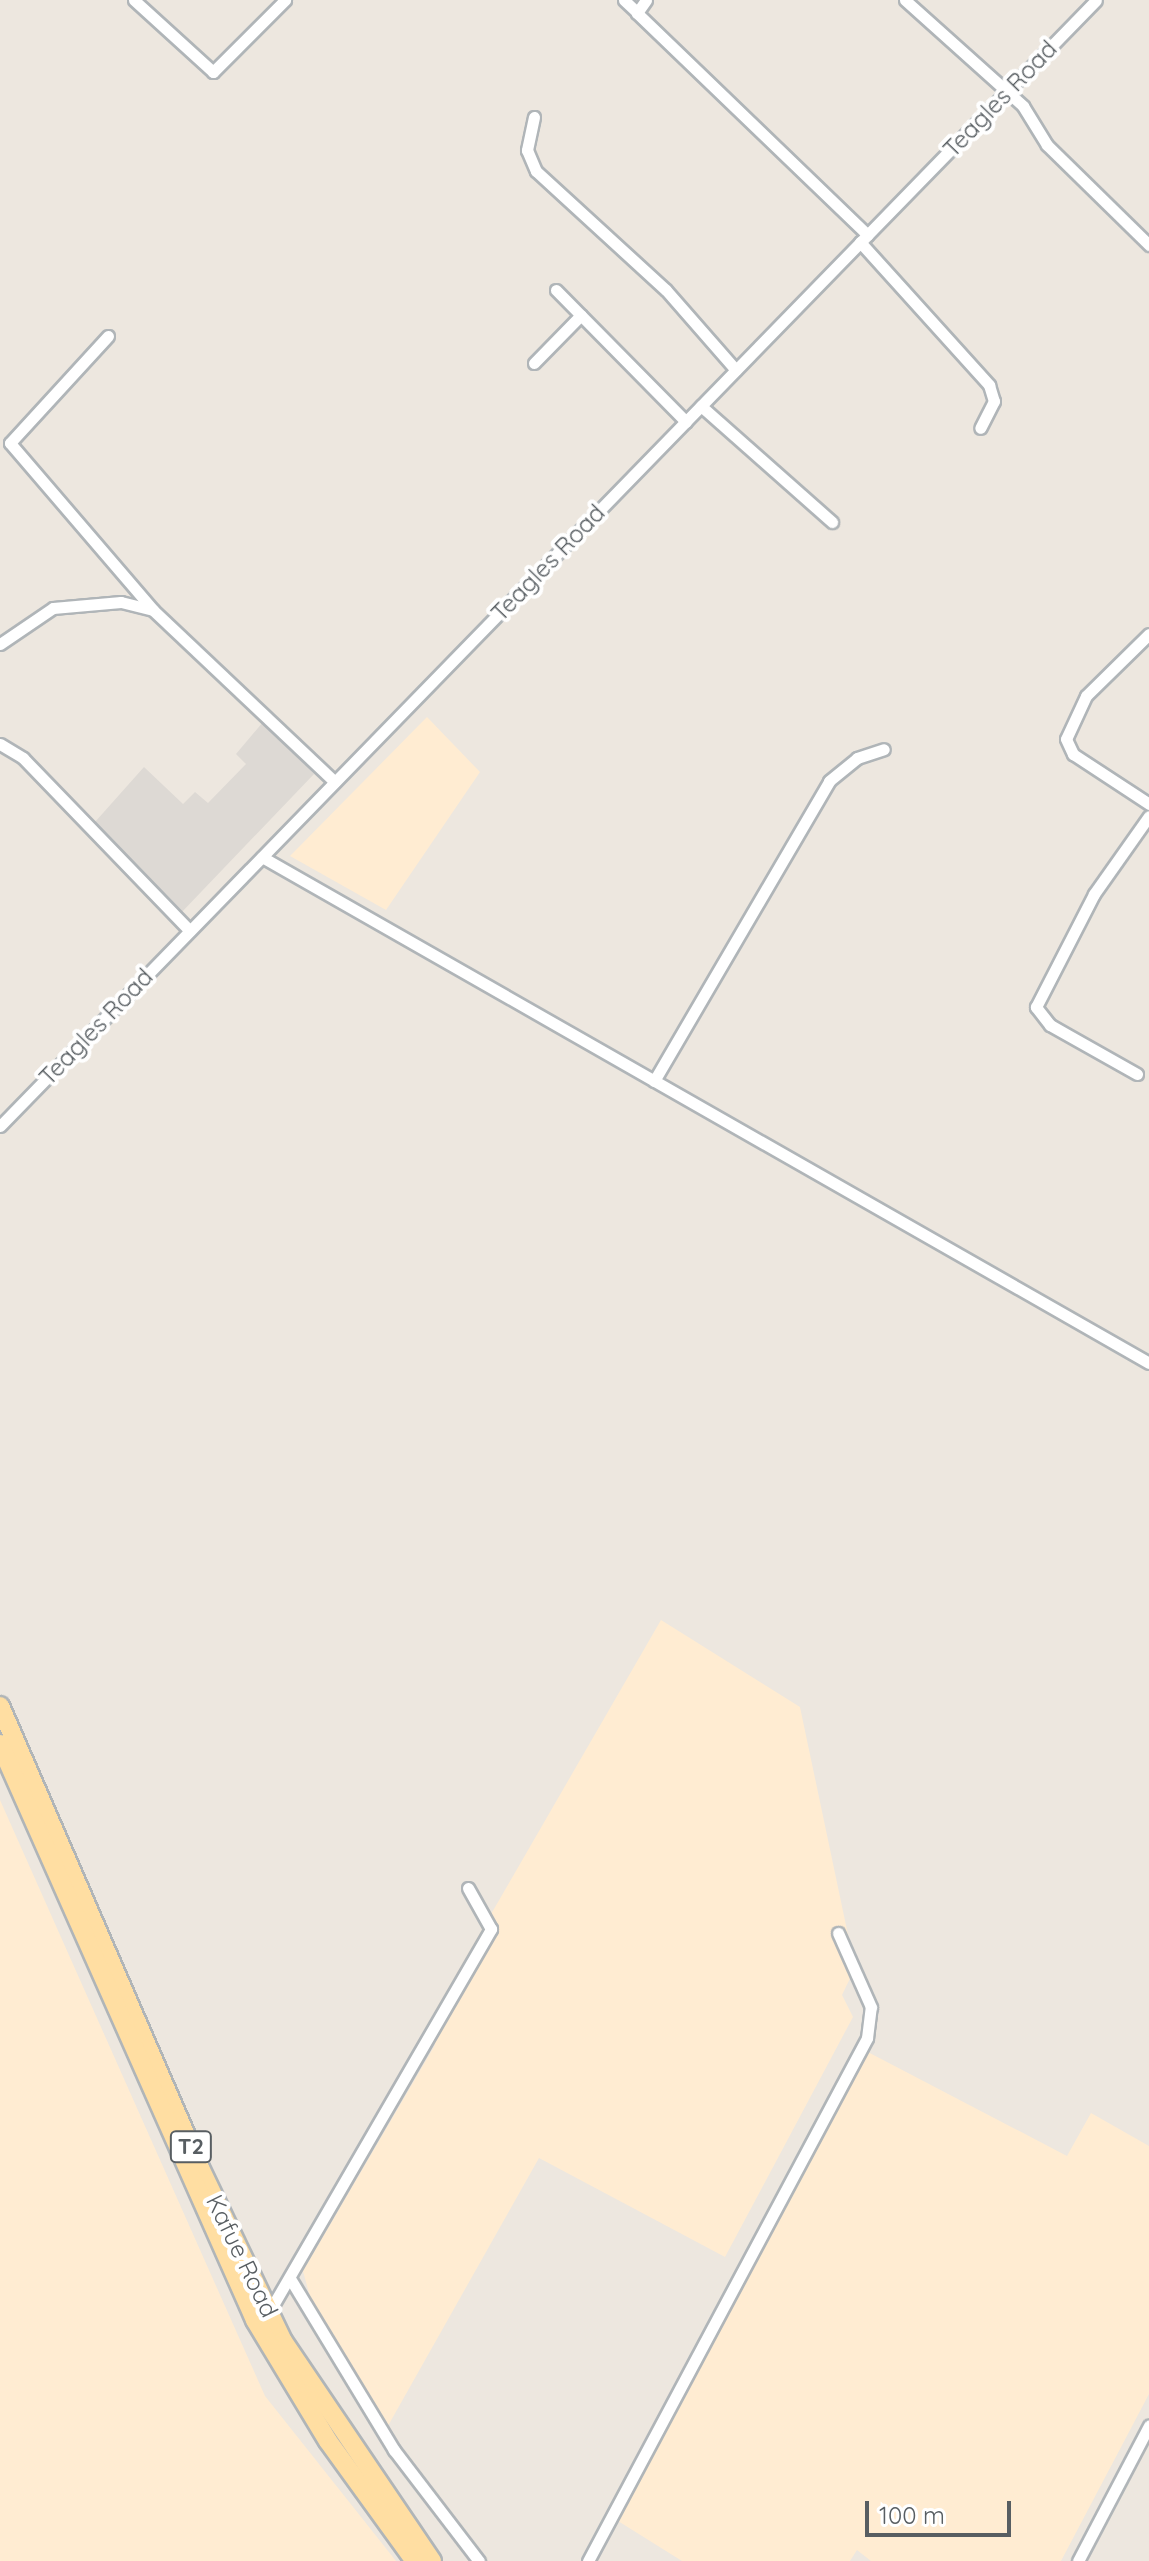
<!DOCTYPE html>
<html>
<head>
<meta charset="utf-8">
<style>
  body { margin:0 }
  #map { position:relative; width:1149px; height:2561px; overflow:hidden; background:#ede7df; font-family:Quicksand,sans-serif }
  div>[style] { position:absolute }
  .commercial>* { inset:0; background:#ffecd2 }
  .industrial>* { inset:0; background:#ddd9d4 }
  .roads { filter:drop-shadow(2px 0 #b0b5b8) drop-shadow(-2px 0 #b0b5b8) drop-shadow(0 2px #b0b5b8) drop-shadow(0 -2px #b0b5b8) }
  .minor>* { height:11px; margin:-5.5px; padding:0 5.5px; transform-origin:5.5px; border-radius:5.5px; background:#fff }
  .primary>* { height:18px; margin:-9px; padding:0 9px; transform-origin:9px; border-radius:9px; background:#ffdea2 }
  span { translate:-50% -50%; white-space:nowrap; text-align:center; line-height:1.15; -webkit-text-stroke:8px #fff; paint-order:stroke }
  .shield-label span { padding:2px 6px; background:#fff; border:2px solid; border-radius:6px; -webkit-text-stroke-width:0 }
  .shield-label { font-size:22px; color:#585e62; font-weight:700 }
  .street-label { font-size:24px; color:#585e62 }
  .scale { position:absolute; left:865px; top:2501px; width:146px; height:36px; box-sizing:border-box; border:4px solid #585e62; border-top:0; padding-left:10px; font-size:24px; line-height:28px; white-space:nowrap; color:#585e62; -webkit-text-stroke:6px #fff; paint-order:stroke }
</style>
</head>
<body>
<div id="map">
  <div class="commercial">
    <div style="clip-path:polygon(427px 717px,480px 772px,386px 910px,290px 856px)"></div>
    <div style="clip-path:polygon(661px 1620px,800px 1707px,855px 1968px,842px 1995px,853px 2017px,725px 2257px,539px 2158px,380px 2440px,316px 2319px,303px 2271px,435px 2045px,424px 2030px)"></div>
    <div style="clip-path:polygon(0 1800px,265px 2396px,396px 2561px,0 2561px)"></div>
    <div style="clip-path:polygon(864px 2050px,1067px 2156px,1091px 2113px,1149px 2146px,1149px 2394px,1061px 2561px,871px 2561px,857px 2550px,850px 2561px,682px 2561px,618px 2521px)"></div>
  </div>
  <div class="industrial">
    <div style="clip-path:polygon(263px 722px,314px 774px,180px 914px,95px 822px,144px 767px,183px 804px,195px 792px,208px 803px,246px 764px,236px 754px)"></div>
  </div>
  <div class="roads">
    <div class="minor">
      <div style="left:134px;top:0;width:107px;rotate:42.3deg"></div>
      <div style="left:213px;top:72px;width:102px;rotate:-45deg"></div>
      <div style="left:624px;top:0;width:16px;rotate:43deg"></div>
      <div style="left:646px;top:0;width:16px;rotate:125deg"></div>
      <div style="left:637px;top:13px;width:320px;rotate:43.9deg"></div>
      <div style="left:905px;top:0;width:159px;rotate:41.9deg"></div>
      <div style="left:1023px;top:106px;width:46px;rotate:58.4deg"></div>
      <div style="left:1047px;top:145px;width:143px;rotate:44.4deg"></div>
      <div style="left:534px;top:117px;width:34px;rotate:102deg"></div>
      <div style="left:527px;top:150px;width:23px;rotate:67deg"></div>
      <div style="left:536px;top:171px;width:176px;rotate:42.5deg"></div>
      <div style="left:666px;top:290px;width:106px;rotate:48.8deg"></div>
      <div style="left:860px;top:242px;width:193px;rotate:47.9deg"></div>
      <div style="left:989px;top:385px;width:17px;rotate:73deg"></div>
      <div style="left:994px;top:401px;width:30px;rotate:117deg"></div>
      <div style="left:556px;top:290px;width:185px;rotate:45.4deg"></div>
      <div style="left:108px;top:336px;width:145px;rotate:132.5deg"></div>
      <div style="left:10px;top:443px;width:220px;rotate:49.4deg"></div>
      <div style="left:534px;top:363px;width:67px;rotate:-45.6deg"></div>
      <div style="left:701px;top:406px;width:175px;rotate:41.5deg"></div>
      <div style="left:1149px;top:634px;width:88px;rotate:135.5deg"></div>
      <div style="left:1086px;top:696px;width:47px;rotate:114.9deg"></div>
      <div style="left:1066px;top:739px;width:17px;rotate:65deg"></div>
      <div style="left:1073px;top:754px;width:91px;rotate:33.3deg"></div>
      <div style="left:0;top:644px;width:64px;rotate:-34.2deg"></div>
      <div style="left:53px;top:608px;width:68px;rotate:-5deg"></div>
      <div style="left:121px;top:602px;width:33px;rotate:14deg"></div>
      <div style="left:153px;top:610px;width:250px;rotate:43.4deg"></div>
      <div style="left:0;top:744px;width:27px;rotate:31deg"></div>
      <div style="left:23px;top:758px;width:240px;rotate:46deg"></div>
      <div style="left:262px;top:857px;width:1021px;rotate:29.7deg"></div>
      <div style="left:1137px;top:1074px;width:100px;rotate:-150.6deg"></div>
      <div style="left:1050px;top:1025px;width:23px;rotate:-128deg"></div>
      <div style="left:1036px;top:1007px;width:127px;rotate:-62.8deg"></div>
      <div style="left:1094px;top:894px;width:95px;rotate:-54.8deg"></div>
      <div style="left:654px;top:1081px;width:347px;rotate:-59.7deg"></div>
      <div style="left:829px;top:781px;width:36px;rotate:-39deg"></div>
      <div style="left:857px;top:758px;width:28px;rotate:-18deg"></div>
      <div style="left:0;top:1126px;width:1571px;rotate:-45.77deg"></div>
      <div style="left:291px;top:2280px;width:199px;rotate:58.8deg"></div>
      <div style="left:394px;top:2450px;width:140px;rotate:52.6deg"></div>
      <div style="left:269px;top:2312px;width:443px;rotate:-59.9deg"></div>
      <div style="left:491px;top:1929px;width:47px;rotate:-119.3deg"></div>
      <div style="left:588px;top:2561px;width:593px;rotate:-61.92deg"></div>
      <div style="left:867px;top:2038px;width:31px;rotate:-83deg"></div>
      <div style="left:871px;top:2007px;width:81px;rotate:-114deg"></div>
      <div style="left:1078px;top:2561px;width:153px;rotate:-62.3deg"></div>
    </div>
    <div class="primary">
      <div style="left:0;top:1706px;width:503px;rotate:66.59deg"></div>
      <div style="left:200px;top:2168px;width:192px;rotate:64.4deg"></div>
      <div style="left:283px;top:2341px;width:266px;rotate:55.9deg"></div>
      <div style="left:0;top:1744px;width:630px;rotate:66.12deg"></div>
      <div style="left:255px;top:2320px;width:141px;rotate:58.9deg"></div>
      <div style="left:328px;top:2441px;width:148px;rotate:54.1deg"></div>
    </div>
  </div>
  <div class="shield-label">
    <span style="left:191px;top:2147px">T2</span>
  </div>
  <div class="street-label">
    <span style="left:1000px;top:99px;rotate:-46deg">Teagles Road</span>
    <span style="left:548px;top:563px;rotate:-46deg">Teagles Road</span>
    <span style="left:96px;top:1027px;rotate:-46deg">Teagles Road</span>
    <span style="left:242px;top:2256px;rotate:64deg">Kafue Road</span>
  </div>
  <div class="scale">100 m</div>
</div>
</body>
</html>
